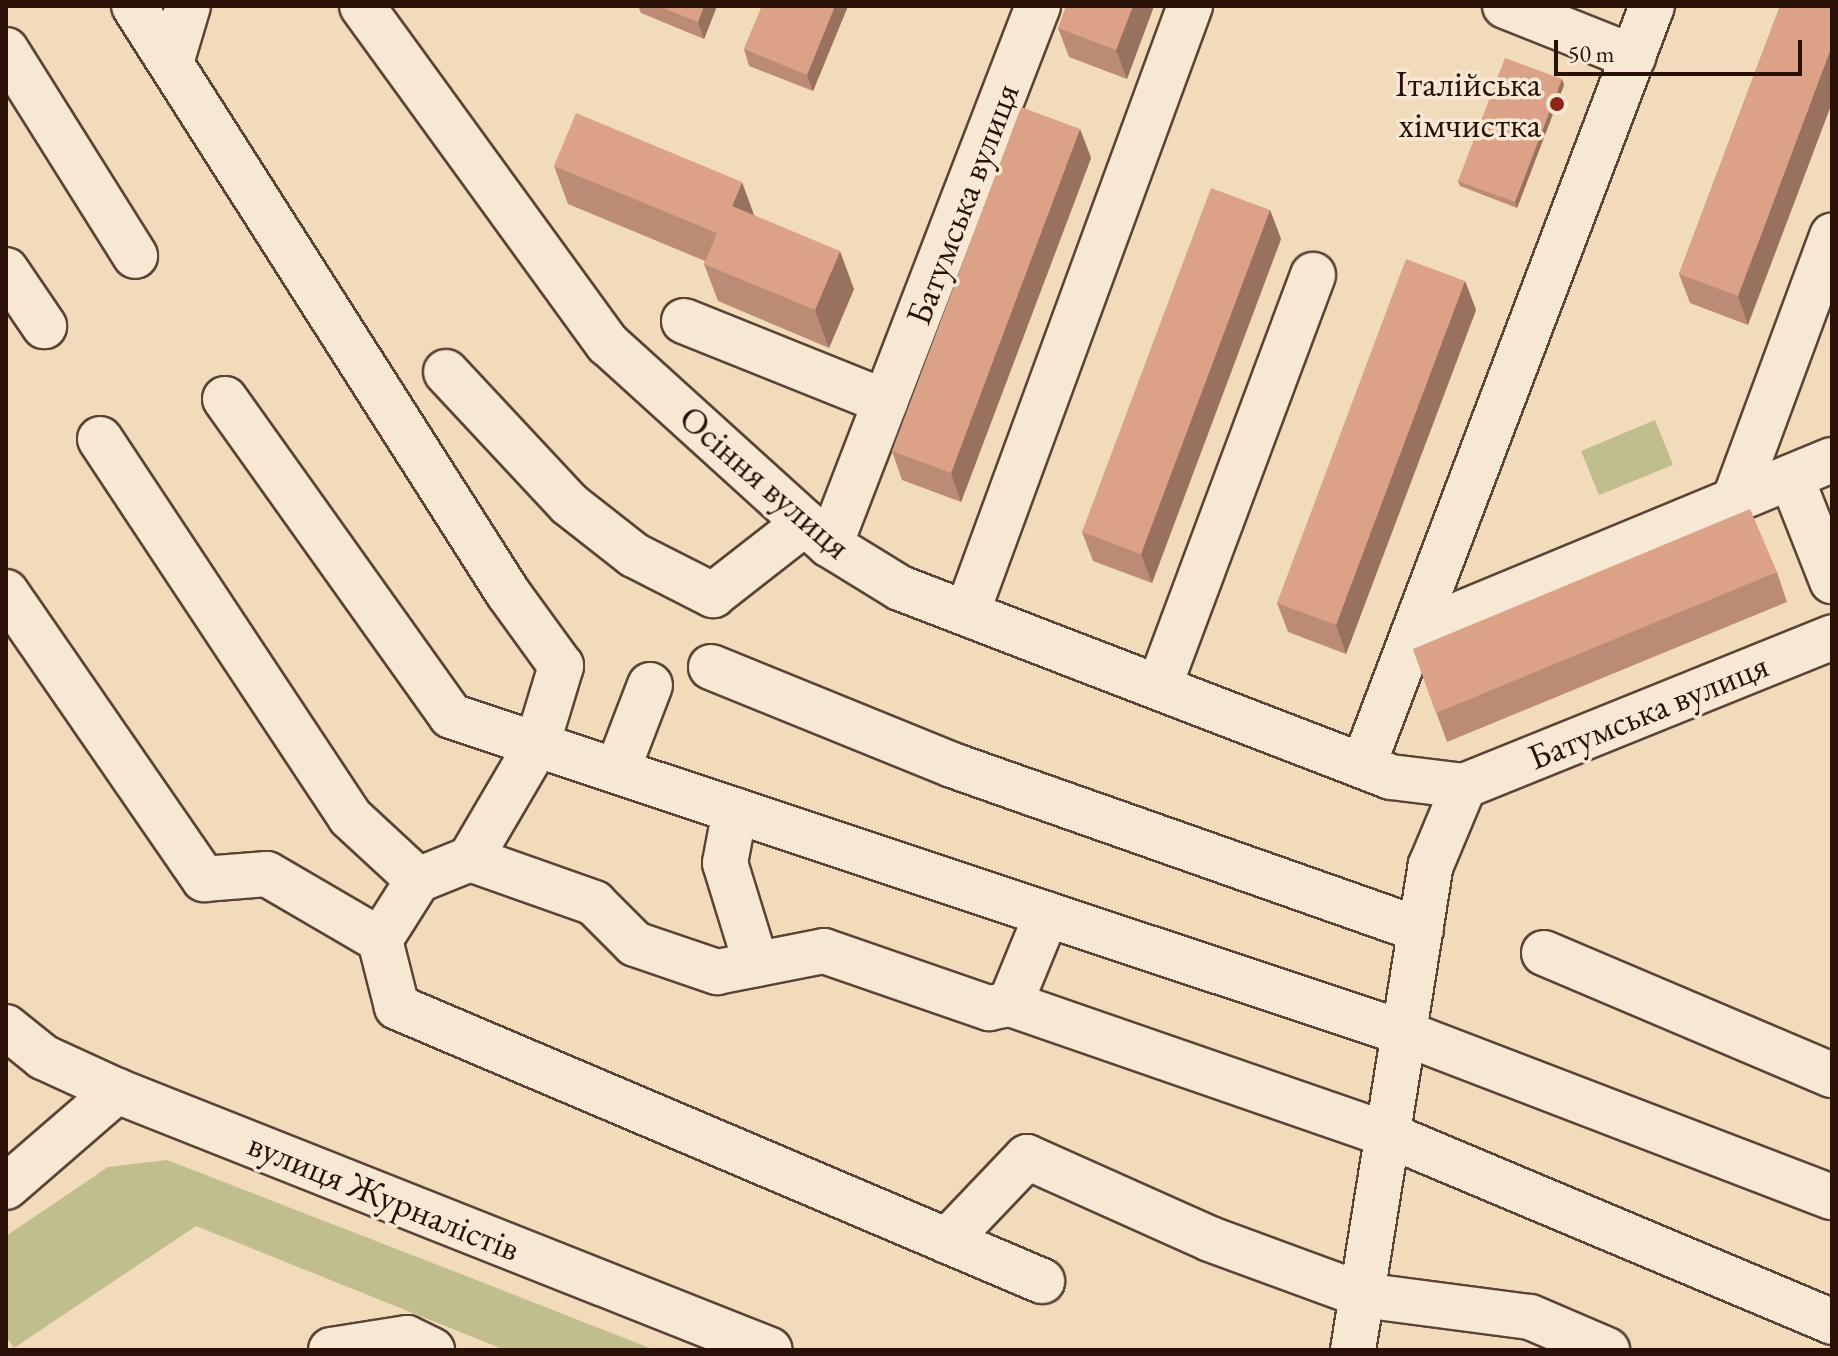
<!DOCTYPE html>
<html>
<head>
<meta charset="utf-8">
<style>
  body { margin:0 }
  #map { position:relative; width:1838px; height:1356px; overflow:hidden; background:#f2dbbb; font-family:"EB Garamond",serif }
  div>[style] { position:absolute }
  .green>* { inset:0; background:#c0be8c }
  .roads { filter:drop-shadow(2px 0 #5b4435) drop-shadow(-2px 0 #5b4435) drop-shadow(0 2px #5b4435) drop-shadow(0 -2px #5b4435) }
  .minor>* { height:44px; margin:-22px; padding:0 22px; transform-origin:22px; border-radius:22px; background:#f7e8d3 }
  .wall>* { inset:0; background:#bc8b75 }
  .shaded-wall>* { inset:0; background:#99715f }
  .building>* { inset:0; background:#dba288 }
  .dots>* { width:22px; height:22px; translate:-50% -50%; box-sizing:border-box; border:4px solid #f7e8d3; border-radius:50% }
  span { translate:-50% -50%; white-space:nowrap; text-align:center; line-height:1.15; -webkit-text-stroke:7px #f7e8d3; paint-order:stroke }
  .poi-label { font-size:36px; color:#291108 }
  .right { translate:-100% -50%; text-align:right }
  .street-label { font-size:36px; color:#291108 }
  .frame { position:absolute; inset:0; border:8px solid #291108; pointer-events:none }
  .scale { position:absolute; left:1554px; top:40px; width:248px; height:36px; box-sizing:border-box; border:4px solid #291108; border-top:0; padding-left:10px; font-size:24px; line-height:28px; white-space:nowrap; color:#291108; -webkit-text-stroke:6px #f7e8d3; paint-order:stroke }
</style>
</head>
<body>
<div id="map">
  <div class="green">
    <div style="clip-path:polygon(1655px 420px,1673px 465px,1599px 495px,1581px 451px)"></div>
    <div style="clip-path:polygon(167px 1160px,461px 1274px,655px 1350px,505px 1350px,196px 1226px,14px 1348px,6px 1337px,6px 1236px,108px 1167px)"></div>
  </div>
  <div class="roads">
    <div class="minor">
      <div style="left:362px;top:6px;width:418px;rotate:54deg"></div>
      <div style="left:608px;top:344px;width:299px;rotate:42.2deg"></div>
      <div style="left:830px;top:545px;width:82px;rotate:31.6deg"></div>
      <div style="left:900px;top:588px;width:526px;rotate:21.05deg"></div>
      <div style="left:1391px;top:777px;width:74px;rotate:7deg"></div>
      <div style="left:1464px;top:786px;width:397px;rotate:-22deg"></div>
      <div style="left:1505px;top:6px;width:138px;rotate:21.7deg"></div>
      <div style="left:6px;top:50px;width:243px;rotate:57.9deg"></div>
      <div style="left:171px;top:63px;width:59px;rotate:-73.4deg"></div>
      <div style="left:6px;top:270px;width:68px;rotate:55.8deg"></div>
      <div style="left:684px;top:321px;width:217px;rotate:21.9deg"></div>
      <div style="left:446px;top:372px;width:180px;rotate:47deg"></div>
      <div style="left:569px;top:504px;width:83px;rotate:38.1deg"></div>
      <div style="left:634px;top:555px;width:89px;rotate:26.9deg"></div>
      <div style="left:713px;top:595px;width:117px;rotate:-38deg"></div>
      <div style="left:225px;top:399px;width:389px;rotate:54.5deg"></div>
      <div style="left:451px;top:716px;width:1004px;rotate:18.4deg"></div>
      <div style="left:1404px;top:1033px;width:458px;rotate:21deg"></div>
      <div style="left:100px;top:439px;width:453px;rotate:56.5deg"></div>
      <div style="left:350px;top:817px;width:93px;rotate:42.8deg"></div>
      <div style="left:418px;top:880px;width:56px;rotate:-22deg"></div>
      <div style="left:470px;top:859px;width:132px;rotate:-59.6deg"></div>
      <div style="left:537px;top:745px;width:83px;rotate:-73.1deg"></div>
      <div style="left:561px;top:666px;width:90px;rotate:-126deg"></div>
      <div style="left:508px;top:593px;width:696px;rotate:-122.5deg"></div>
      <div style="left:1791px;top:477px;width:112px;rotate:68.5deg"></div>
      <div style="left:1734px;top:501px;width:283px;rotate:-69.7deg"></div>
      <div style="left:830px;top:545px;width:578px;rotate:-68.9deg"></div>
      <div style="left:6px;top:592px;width:349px;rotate:55.4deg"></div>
      <div style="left:204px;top:879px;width:63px;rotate:-4.5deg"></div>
      <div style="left:267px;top:874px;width:131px;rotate:30.3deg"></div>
      <div style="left:380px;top:940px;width:69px;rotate:75.8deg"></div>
      <div style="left:397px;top:1007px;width:701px;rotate:23.02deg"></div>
      <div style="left:967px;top:613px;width:647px;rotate:-69.83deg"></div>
      <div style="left:1414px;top:633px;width:452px;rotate:-22.5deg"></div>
      <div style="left:711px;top:667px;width:260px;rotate:22.1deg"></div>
      <div style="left:952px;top:765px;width:497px;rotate:19.4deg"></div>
      <div style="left:1159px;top:687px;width:440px;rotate:-69.5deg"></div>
      <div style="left:1363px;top:766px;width:813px;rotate:-69.18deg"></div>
      <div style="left:617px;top:771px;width:92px;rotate:-69deg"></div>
      <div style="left:735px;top:810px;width:54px;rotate:100.7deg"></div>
      <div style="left:725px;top:863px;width:106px;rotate:72.9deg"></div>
      <div style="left:470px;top:859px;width:132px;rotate:19.5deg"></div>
      <div style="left:594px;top:903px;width:58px;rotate:45deg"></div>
      <div style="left:635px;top:944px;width:87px;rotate:18.9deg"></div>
      <div style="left:717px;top:972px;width:109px;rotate:-11.1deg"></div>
      <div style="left:824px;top:951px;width:175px;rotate:19.1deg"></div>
      <div style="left:989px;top:1008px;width:21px;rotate:-11deg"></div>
      <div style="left:1010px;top:1004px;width:400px;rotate:19.1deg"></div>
      <div style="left:1388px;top:1135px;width:482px;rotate:22.8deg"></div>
      <div style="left:380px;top:940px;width:71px;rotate:-57.7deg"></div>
      <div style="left:1544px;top:953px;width:313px;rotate:23deg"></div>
      <div style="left:1010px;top:1004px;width:97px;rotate:-67.7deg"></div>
      <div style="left:6px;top:1027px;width:48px;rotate:39deg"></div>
      <div style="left:43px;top:1057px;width:81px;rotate:24.7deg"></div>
      <div style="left:117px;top:1091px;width:702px;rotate:21.63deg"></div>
      <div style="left:6px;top:1187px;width:147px;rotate:-40.9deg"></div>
      <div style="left:947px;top:1241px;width:116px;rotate:-46.4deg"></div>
      <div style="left:1027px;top:1157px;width:201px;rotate:24.1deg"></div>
      <div style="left:1210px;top:1239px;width:162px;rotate:20.2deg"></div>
      <div style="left:1362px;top:1295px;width:169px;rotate:7.5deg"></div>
      <div style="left:1530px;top:1317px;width:84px;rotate:23.2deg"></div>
      <div style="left:331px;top:1350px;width:77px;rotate:-9deg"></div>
      <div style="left:407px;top:1338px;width:28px;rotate:26deg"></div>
      <div style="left:1353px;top:1350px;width:491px;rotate:-80.9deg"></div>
      <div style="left:1431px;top:865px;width:86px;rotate:-67.3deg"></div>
    </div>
  </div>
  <div class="wall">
    <div style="clip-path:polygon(638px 6px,717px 6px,704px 39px,641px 13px)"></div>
    <div style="clip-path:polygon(762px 6px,848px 6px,813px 91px,749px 66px,744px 49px)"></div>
    <div style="clip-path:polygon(1154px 6px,1127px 79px,1069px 57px,1058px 28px)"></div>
    <div style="clip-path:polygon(1780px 6px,1748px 325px,1690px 303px,1679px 274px)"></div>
    <div style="clip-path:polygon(1562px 79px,1564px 85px,1517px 208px,1460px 186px,1458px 181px)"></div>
    <div style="clip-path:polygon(1080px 129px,1091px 158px,961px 502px,902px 480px,892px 451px)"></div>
    <div style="clip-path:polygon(554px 166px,754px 215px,854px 289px,829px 348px,718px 301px,704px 264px,705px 261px,568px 204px)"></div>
    <div style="clip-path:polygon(1270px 210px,1281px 239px,1152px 583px,1093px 561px,1082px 532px)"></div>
    <div style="clip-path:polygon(1465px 281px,1476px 310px,1346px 654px,1288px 632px,1277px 603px)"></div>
    <div style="clip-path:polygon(1777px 572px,1787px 602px,1447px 742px,1413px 649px)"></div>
  </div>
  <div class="shaded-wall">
    <div style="clip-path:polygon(704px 6px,717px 6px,704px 39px,698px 22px)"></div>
    <div style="clip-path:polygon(835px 6px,848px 6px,813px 91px,807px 75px)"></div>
    <div style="clip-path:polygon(1133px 6px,1154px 6px,1127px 79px,1116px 50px)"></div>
    <div style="clip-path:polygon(1832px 45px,1832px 103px,1748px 325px,1738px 296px)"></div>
    <div style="clip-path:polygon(1562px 79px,1564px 85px,1517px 208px,1515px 202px)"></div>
    <div style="clip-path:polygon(1080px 129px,1091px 158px,961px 502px,951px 473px)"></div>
    <div style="clip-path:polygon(742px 182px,756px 220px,732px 206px)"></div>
    <div style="clip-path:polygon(1270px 210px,1281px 239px,1152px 583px,1141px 554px)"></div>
    <div style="clip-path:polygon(840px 251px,854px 289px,829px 348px,815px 310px)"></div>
    <div style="clip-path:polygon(1465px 281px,1476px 310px,1346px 654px,1336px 625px)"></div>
  </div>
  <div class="building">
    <div style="clip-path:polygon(658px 6px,704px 6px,698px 22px)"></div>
    <div style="clip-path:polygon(762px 6px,835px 6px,807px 75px,744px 49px)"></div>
    <div style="clip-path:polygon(1066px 6px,1133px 6px,1116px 50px,1058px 28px)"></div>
    <div style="clip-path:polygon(1780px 6px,1832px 6px,1832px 45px,1738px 296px,1679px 274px)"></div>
    <div style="clip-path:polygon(1505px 58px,1562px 79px,1515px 202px,1458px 181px)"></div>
    <div style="clip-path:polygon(1021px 107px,1080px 129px,951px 473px,892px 451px)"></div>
    <div style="clip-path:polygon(576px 113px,742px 182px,732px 206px,840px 251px,815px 310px,704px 264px,717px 233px,554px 166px)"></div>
    <div style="clip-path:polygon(1211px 188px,1270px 210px,1141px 554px,1082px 532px)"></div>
    <div style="clip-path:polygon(1406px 259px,1465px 281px,1336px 625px,1277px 603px)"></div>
    <div style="clip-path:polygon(1750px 509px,1777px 572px,1436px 713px,1413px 649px)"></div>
  </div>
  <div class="dots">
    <div style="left:1557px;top:104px;background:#8f2418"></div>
  </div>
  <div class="poi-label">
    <span class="right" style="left:1541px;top:104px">Італійська<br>хімчистка</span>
  </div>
  <div class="street-label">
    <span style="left:962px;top:204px;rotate:-69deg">Батумська вулиця</span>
    <span style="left:765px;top:482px;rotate:41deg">Осіння вулиця</span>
    <span style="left:1648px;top:711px;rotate:-22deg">Батумська вулиця</span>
    <span style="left:384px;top:1196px;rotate:22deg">вулиця Журналістів</span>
  </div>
  <div class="frame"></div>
  <div class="scale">50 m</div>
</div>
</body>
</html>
